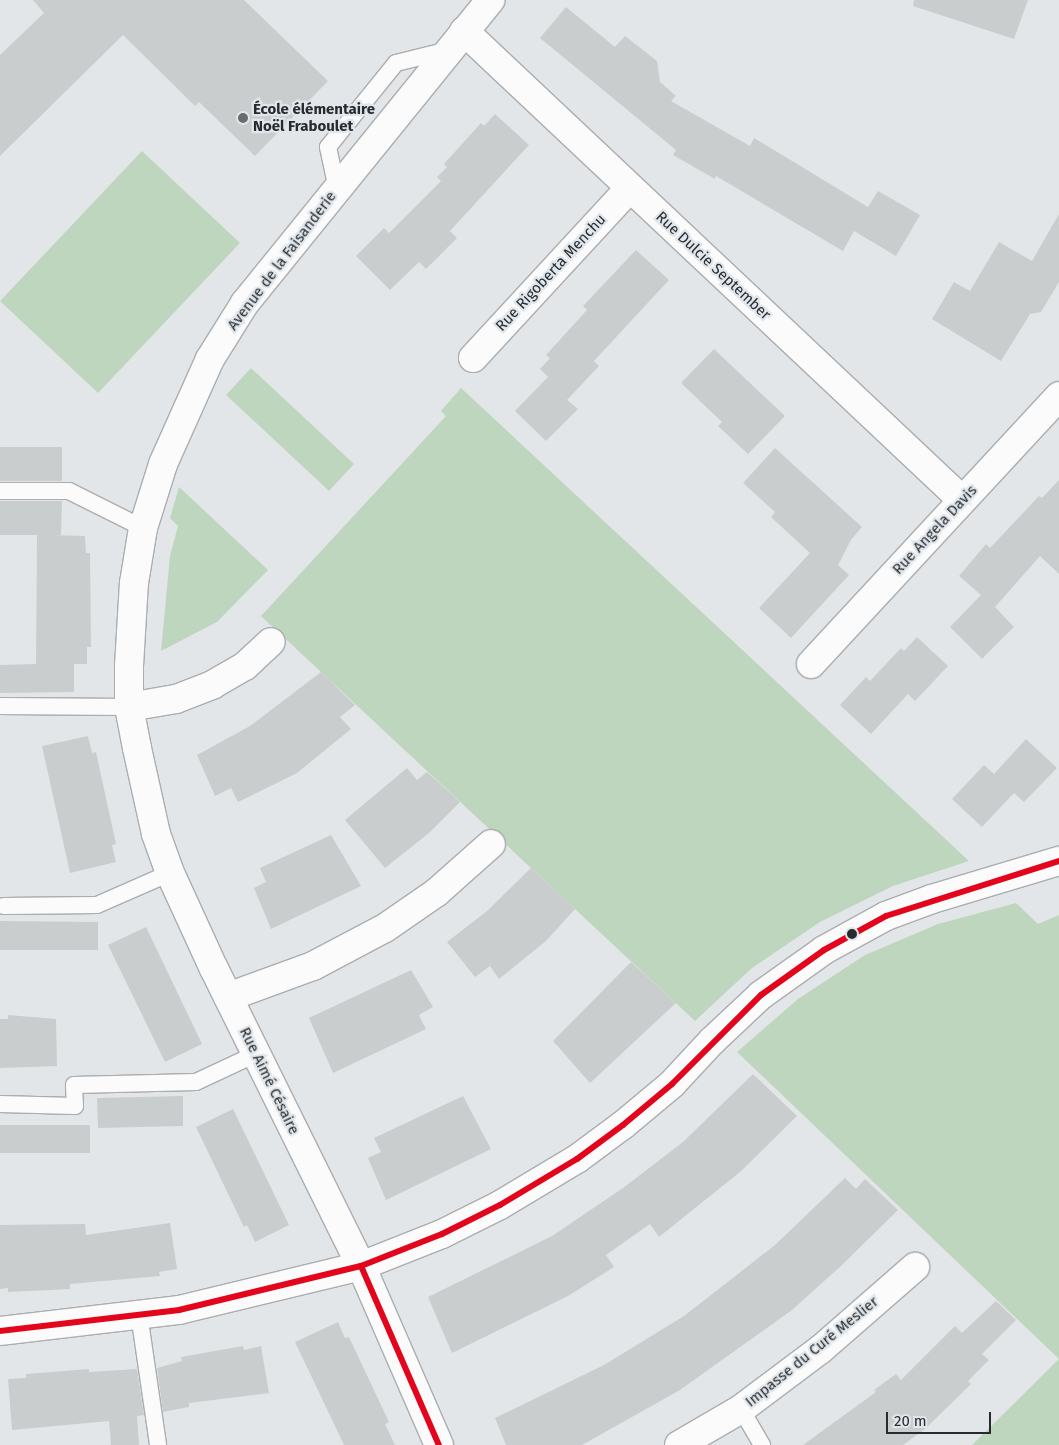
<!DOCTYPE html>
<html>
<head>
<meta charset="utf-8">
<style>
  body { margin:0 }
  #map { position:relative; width:1059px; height:1445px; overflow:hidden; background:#e3e6e8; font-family:"Fira Sans",sans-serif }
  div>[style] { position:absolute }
  .green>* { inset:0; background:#bfd6be }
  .building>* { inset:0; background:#cacdce }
  .roads { filter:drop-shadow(1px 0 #abadaf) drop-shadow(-1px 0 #abadaf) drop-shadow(0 1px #abadaf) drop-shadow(0 -1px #abadaf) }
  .lane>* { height:16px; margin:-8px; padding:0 8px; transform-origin:8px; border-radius:8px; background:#fbfbfc }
  .street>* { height:28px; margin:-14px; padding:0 14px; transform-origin:14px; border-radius:14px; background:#fbfbfc }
  .bus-1>* { height:6px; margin:-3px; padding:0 3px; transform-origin:3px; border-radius:3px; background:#e3051c }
  .dots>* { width:14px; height:14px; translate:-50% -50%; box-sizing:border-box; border:2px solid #e0e6eb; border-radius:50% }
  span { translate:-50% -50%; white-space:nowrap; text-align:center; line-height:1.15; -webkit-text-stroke:4.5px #e0e6eb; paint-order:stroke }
  .poi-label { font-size:15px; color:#282b2d; font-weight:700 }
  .left { translate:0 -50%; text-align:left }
  .street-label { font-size:15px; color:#282b2d }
  .scale { position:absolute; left:886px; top:1412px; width:105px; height:22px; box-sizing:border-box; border:2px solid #282b2d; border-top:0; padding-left:6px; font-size:15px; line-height:18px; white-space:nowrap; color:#282b2d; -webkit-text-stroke:4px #e0e6eb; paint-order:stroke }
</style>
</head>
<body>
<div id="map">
  <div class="green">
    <div style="clip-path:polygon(142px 151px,240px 243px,98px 393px,0 301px)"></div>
    <div style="clip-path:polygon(251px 368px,354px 464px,329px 491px,226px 395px)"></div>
    <div style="clip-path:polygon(461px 388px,969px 861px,893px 886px,820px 922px,752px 968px,695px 1021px,261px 616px,446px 416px,441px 411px)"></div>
    <div style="clip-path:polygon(179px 487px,268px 570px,217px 622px,161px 651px,170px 556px,178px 526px,170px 518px)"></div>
    <div style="clip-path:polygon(1016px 903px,1038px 924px,1059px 915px,1059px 1445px,972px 1445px,1059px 1359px,737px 1052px,798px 999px,865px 955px,938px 924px)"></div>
  </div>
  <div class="building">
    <div style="clip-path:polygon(33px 0,244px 0,328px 81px,255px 156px,199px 102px,195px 106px,123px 35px,0 156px,0 55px,44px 13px)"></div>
    <div style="clip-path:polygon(914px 0,1028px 0,1014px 39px,913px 6px)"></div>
    <div style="clip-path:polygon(566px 7px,615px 47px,625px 36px,657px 61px,660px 82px,676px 96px,671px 101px,750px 146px,754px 138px,868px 207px,878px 191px,920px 215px,896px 256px,854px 231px,843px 251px,716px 176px,715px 179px,673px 155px,676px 150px,540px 38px)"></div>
    <div style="clip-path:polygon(495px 114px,529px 145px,450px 231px,457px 238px,426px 269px,419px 262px,390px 290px,356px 256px,384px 228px,389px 233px,441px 181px,437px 177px,447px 167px,444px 164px,481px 123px,484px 126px)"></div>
    <div style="clip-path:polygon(1059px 214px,1059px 282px,1041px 312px,1030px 314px,1001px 361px,932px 319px,954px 282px,970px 291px,999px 242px,1032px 261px)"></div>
    <div style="clip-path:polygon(636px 250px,669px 280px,594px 361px,599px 366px,567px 400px,578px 409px,546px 441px,515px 411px,548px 377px,540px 369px,550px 358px,546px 355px,587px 310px,583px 306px)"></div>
    <div style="clip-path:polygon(714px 349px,785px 416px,748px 454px,718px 426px,722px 422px,681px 383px)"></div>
    <div style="clip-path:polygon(0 447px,62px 447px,62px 481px,0 481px)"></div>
    <div style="clip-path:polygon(775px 448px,862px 527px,851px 540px,838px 565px,849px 575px,791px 638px,759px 608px,810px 553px,771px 517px,775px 512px,743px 483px)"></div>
    <div style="clip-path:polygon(1059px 480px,1059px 574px,1040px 556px,995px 607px,1014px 627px,982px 659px,950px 627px,981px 595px,959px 576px,986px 544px,990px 548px,1039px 496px,1042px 498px)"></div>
    <div style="clip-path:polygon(0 501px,62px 501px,61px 535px,51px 535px,85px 536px,86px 553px,90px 553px,91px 647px,87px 647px,87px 664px,74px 664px,74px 692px,0 693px,0 665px,36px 664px,37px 535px,0 535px)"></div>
    <div style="clip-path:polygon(917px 637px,948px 666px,915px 701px,908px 694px,871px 734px,840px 705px,866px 677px,870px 681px,901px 648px,904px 651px)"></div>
    <div style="clip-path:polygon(321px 672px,355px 705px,340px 717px,351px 729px,297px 773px,238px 802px,231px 788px,215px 796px,197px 755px,250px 726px)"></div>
    <div style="clip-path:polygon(88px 736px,92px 753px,96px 752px,107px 803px,116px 844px,112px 845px,116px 862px,70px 873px,42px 746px)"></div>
    <div style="clip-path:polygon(1026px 739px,1057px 768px,1024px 802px,1014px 793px,982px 827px,952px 799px,984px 765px,994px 774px)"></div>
    <div style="clip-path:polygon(407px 768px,417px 780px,427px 772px,460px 802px,429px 833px,385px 868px,345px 820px)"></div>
    <div style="clip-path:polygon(331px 835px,361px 886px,271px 929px,254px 888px,266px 882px,260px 868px)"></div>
    <div style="clip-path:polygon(531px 868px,575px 909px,546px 941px,499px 979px,490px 966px,475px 977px,447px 942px,487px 911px)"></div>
    <div style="clip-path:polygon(0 921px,98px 922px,98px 950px,0 950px)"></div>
    <div style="clip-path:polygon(146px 927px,202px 1044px,165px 1062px,108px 945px)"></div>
    <div style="clip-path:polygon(631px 962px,676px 1003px,590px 1083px,553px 1041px)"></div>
    <div style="clip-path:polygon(411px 970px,433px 1007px,419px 1015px,426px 1029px,333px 1073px,309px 1018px)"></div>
    <div style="clip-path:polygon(8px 1015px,56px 1019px,57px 1066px,0 1068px,0 1019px,8px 1019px)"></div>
    <div style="clip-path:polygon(753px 1074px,797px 1116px,740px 1172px,659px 1237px,650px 1224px,606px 1255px,614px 1267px,568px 1296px,452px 1353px,428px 1297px,552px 1236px,623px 1188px,683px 1142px)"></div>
    <div style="clip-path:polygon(183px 1096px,183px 1126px,98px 1128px,97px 1098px)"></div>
    <div style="clip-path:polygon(463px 1096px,491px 1149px,386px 1200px,368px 1158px,381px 1152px,374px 1138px)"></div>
    <div style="clip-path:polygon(233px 1109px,289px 1225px,255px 1242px,247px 1225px,244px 1227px,196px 1127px)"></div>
    <div style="clip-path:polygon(0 1125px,90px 1125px,90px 1153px,0 1153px)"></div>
    <div style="clip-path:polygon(845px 1178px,856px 1189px,865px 1179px,898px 1210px,842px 1265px,792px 1310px,680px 1390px,582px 1445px,506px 1445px,495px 1418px,604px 1365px,684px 1316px,775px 1245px)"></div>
    <div style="clip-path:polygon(170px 1223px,177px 1269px,159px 1272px,160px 1276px,70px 1284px,70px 1289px,8px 1292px,8px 1288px,0 1289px,0 1225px,85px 1224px,86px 1235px)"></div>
    <div style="clip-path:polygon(996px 1301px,1016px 1320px,982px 1354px,989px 1360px,968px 1381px,971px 1384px,925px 1429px,903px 1445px,803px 1445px,876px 1392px,874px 1390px,896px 1374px,901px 1380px,955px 1326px,962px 1333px)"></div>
    <div style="clip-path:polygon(338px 1322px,345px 1338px,349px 1337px,389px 1422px,385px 1424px,395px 1445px,344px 1445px,295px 1342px)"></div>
    <div style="clip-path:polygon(243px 1346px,244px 1350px,261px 1346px,269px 1393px,189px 1403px,189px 1407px,163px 1412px,157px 1368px,182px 1361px,181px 1357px)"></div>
    <div style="clip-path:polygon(89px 1369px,89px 1372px,137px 1369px,144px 1415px,137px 1416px,139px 1445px,111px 1445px,109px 1421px,12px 1430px,8px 1379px,26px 1378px,26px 1374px)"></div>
  </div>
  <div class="roads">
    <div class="lane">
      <div style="left:337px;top:189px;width:43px;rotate:-102.1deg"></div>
      <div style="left:328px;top:147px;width:108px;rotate:-51deg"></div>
      <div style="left:396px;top:63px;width:54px;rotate:-14deg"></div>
      <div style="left:0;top:491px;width:69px"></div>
      <div style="left:69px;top:491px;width:83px;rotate:26.6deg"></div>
      <div style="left:0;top:706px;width:129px;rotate:0.4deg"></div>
      <div style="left:4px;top:906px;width:93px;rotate:-0.6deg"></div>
      <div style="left:97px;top:905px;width:80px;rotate:-23.7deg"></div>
      <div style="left:0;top:1104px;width:75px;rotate:1.5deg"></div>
      <div style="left:75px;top:1106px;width:21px;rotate:-93deg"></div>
      <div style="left:74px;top:1085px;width:122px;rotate:-1.4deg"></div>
      <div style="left:196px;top:1082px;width:66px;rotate:-25deg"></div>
      <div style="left:139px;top:1314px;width:132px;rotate:81.7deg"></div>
      <div style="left:741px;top:1409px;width:42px;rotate:59.7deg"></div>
    </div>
    <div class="street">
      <div style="left:464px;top:31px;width:684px;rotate:43.28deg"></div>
      <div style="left:473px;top:358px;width:231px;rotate:-47.3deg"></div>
      <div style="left:811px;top:664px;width:365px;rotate:-47.2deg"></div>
      <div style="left:129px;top:707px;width:48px;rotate:-9.7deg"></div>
      <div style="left:176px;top:699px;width:39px;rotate:-21deg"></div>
      <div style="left:212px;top:685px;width:38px;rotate:-30deg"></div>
      <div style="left:245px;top:666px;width:35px;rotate:-43deg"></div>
      <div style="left:228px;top:997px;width:90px;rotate:-20deg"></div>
      <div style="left:313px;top:966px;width:81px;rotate:-27.8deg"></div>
      <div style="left:385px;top:928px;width:63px;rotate:-34.7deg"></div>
      <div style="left:437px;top:892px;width:72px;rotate:-41.6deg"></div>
      <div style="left:0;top:1331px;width:180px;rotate:-6.7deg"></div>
      <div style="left:179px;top:1310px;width:187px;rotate:-13.6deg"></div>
      <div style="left:361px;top:1266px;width:87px;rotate:-21.6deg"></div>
      <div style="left:442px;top:1234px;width:65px;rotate:-26.6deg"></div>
      <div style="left:500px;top:1205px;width:90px;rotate:-30.9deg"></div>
      <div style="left:577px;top:1159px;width:57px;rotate:-36.5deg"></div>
      <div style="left:623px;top:1125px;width:64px;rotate:-39.9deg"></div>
      <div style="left:672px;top:1084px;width:59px;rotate:-47.1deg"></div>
      <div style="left:712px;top:1041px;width:67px;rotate:-43.2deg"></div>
      <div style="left:761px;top:995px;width:77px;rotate:-35.5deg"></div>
      <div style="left:824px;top:950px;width:71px;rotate:-28.7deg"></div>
      <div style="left:886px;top:916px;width:49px;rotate:-20.3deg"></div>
      <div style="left:932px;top:899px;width:133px;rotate:-16.7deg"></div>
      <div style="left:439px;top:1445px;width:195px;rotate:-113.5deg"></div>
      <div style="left:361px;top:1266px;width:331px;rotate:-116.3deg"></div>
      <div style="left:214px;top:969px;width:106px;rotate:-114.6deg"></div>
      <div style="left:170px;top:873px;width:41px;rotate:-109.7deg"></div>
      <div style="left:156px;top:834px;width:88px;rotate:-102.5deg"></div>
      <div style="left:137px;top:748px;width:42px;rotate:-101deg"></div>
      <div style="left:129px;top:707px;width:41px;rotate:-90deg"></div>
      <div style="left:129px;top:666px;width:83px;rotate:-86.6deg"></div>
      <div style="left:134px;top:583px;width:56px;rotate:-80.7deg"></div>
      <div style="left:143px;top:528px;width:67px;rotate:-72.6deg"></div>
      <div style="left:163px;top:464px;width:115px;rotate:-65.9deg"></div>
      <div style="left:210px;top:359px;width:66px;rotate:-58deg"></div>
      <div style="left:245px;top:303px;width:390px;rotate:-51deg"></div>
      <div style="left:679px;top:1445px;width:72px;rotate:-30.1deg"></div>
      <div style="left:741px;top:1409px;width:100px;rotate:-36.9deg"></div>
      <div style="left:821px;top:1349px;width:125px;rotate:-41.1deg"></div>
    </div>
  </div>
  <div class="bus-1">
    <div style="left:361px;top:1266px;width:195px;rotate:66.5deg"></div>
    <div style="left:0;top:1331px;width:180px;rotate:-6.7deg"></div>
    <div style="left:179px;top:1310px;width:187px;rotate:-13.6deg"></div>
    <div style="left:361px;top:1266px;width:87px;rotate:-21.6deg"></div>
    <div style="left:442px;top:1234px;width:65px;rotate:-26.6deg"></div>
    <div style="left:500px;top:1205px;width:90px;rotate:-30.9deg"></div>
    <div style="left:577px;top:1159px;width:57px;rotate:-36.5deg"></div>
    <div style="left:623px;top:1125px;width:64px;rotate:-39.9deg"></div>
    <div style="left:672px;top:1084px;width:126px;rotate:-45deg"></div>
    <div style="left:761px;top:995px;width:77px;rotate:-35.5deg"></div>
    <div style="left:824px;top:950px;width:71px;rotate:-28.7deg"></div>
    <div style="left:886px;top:916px;width:182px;rotate:-17.6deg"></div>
  </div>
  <div class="dots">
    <div style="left:243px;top:118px;background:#696c6e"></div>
    <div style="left:852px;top:934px;background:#282b2d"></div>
  </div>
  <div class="poi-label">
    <span class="left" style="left:253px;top:118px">École élémentaire<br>Noël Fraboulet</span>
  </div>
  <div class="street-label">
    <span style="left:282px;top:261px;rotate:-53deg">Avenue de la Faisanderie</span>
    <span style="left:713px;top:266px;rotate:43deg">Rue Dulcie September</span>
    <span style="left:551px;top:273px;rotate:-47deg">Rue Rigoberta Menchu</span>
    <span style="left:935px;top:530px;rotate:-47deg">Rue Angela Davis</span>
    <span style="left:269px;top:1081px;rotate:64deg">Rue Aimé Césaire</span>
    <span style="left:812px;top:1352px;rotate:-39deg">Impasse du Curé Meslier</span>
  </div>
  <div class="scale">20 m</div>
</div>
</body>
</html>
